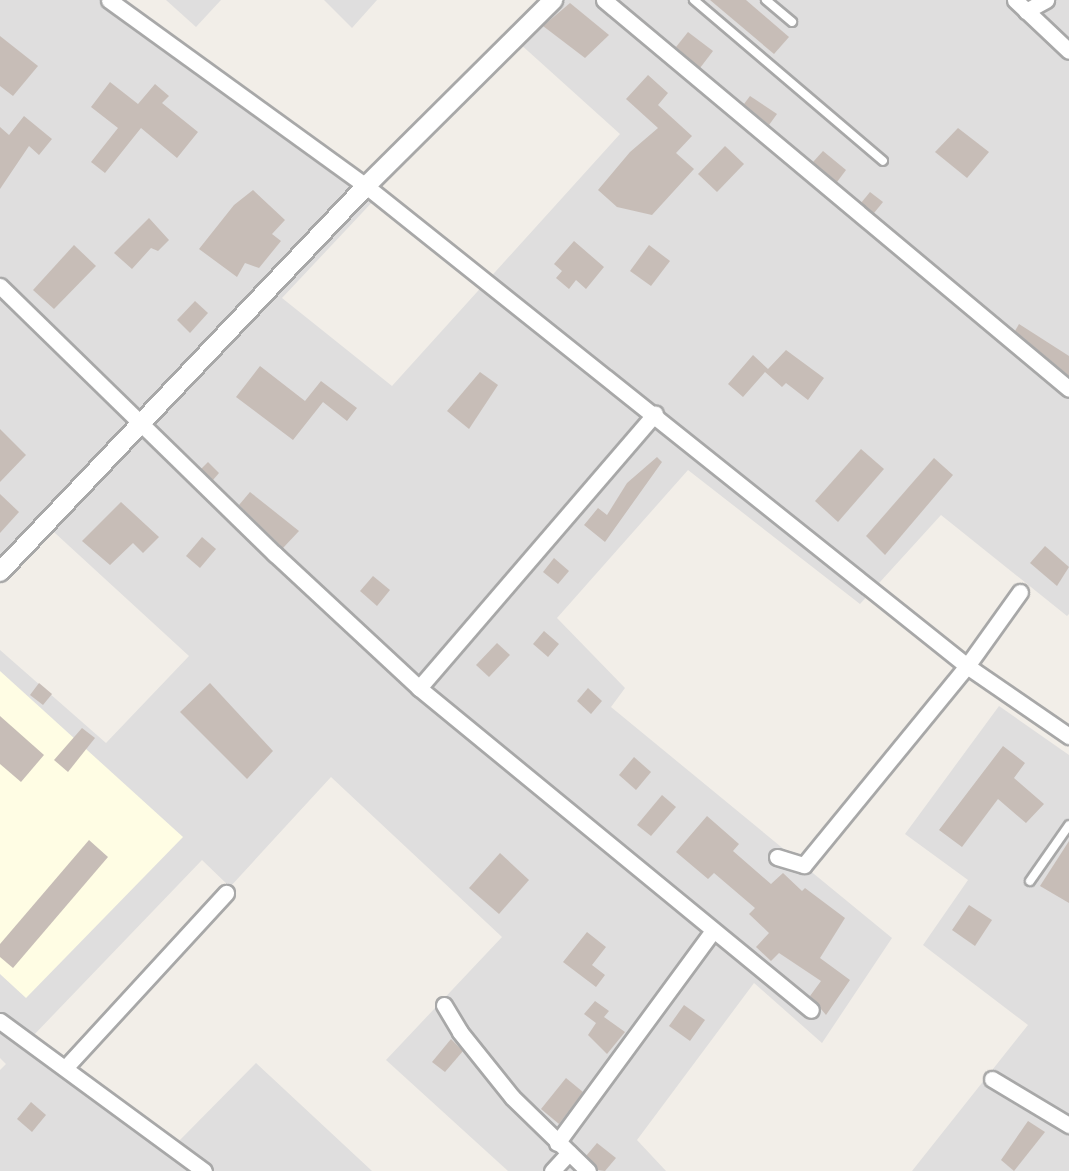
<!DOCTYPE html>
<html>
<head>
<meta charset="utf-8">
<style>
  body { margin:0 }
  #map { position:relative; width:1069px; height:1171px; overflow:hidden; background:#f2eee8; font-family:"Golos Text",sans-serif }
  div>[style] { position:absolute }
  .residential>* { inset:0; background:#dfdede }
  .education>* { inset:0; background:#fffde4 }
  .building>* { inset:0; background:#c7bdb7 }
  .roads { filter:drop-shadow(2px 0 #a8a8a8) drop-shadow(-2px 0 #a8a8a8) drop-shadow(0 2px #a8a8a8) drop-shadow(0 -2px #a8a8a8) }
  .service>* { height:8px; margin:-4px; padding:0 4px; transform-origin:4px; border-radius:4px; background:#fff }
  .minor>* { height:15px; margin:-7.5px; padding:0 7.5px; transform-origin:7.5px; border-radius:7.5px; background:#fff }
  .tertiary>* { height:18px; margin:-9px; padding:0 9px; transform-origin:9px; border-radius:9px; background:#fff }
  span { translate:-50% -50%; white-space:nowrap; text-align:center; line-height:1.15; -webkit-text-stroke:5px #fff; paint-order:stroke }
</style>
</head>
<body>
<div id="map">
  <div class="residential">
    <div style="clip-path:polygon(0 0,103px 0,377px 197px,282px 298px,392px 386px,620px 134px,507px 32px,540px 0,1069px 0,1069px 614px,1067px 616px,941px 515px,860px 604px,688px 470px,557px 618px,625px 688px,611px 707px,892px 938px,822px 1043px,754px 983px,637px 1140px,666px 1171px,508px 1171px,386px 1060px,502px 937px,331px 777px,230px 887px,202px 860px,31px 1038px,177px 1143px,256px 1063px,372px 1171px,0 1171px,0 1070px,6px 1064px,0 1058px,0 650px,106px 743px,189px 656px,43px 522px,0 571px)"></div>
    <div style="clip-path:polygon(166px 0,221px 0,196px 27px)"></div>
    <div style="clip-path:polygon(324px 0,377px 0,352px 28px)"></div>
    <div style="clip-path:polygon(999px 706px,1069px 755px,1069px 1171px,912px 1171px,1028px 1025px,923px 945px,968px 880px,905px 834px)"></div>
  </div>
  <div class="education">
    <div style="clip-path:polygon(0 671px,183px 837px,26px 998px,0 974px)"></div>
  </div>
  <div class="building">
    <div style="clip-path:polygon(710px 0,746px 0,789px 37px,774px 54px)"></div>
    <div style="clip-path:polygon(570px 3px,609px 35px,585px 58px,543px 26px)"></div>
    <div style="clip-path:polygon(688px 32px,713px 51px,700px 68px,676px 47px)"></div>
    <div style="clip-path:polygon(0 36px,38px 66px,13px 96px,0 86px)"></div>
    <div style="clip-path:polygon(648px 75px,668px 93px,658px 105px,692px 136px,676px 153px,694px 169px,652px 215px,617px 207px,598px 190px,630px 152px,658px 128px,626px 99px)"></div>
    <div style="clip-path:polygon(110px 82px,138px 104px,155px 84px,169px 96px,162px 103px,198px 132px,177px 158px,141px 128px,105px 173px,91px 162px,118px 128px,91px 107px)"></div>
    <div style="clip-path:polygon(750px 96px,777px 114px,769px 125px,744px 104px)"></div>
    <div style="clip-path:polygon(24px 116px,52px 139px,39px 155px,29px 146px,0 189px,0 127px,9px 135px)"></div>
    <div style="clip-path:polygon(958px 128px,989px 152px,967px 178px,935px 152px)"></div>
    <div style="clip-path:polygon(725px 146px,744px 164px,717px 192px,698px 174px)"></div>
    <div style="clip-path:polygon(823px 151px,846px 170px,837px 182px,813px 162px)"></div>
    <div style="clip-path:polygon(253px 190px,285px 220px,272px 234px,281px 241px,259px 268px,245px 263px,237px 277px,199px 249px,234px 205px)"></div>
    <div style="clip-path:polygon(870px 192px,883px 202px,874px 213px,861px 203px)"></div>
    <div style="clip-path:polygon(149px 218px,169px 240px,158px 251px,151px 248px,132px 269px,114px 253px)"></div>
    <div style="clip-path:polygon(574px 241px,604px 267px,586px 289px,576px 280px,569px 289px,556px 278px,562px 271px,554px 264px)"></div>
    <div style="clip-path:polygon(74px 245px,96px 266px,54px 309px,33px 290px)"></div>
    <div style="clip-path:polygon(649px 245px,670px 261px,651px 286px,630px 271px)"></div>
    <div style="clip-path:polygon(195px 301px,208px 313px,190px 333px,177px 320px)"></div>
    <div style="clip-path:polygon(1019px 324px,1069px 356px,1069px 376px,1015px 331px)"></div>
    <div style="clip-path:polygon(786px 350px,824px 378px,808px 400px,786px 383px,782px 387px,765px 372px,743px 397px,728px 384px,753px 355px,768px 369px)"></div>
    <div style="clip-path:polygon(260px 366px,305px 401px,321px 381px,357px 408px,347px 421px,323px 402px,293px 440px,236px 397px)"></div>
    <div style="clip-path:polygon(480px 372px,498px 385px,469px 429px,447px 411px)"></div>
    <div style="clip-path:polygon(0 429px,26px 455px,0 482px)"></div>
    <div style="clip-path:polygon(861px 449px,884px 469px,838px 522px,815px 501px)"></div>
    <div style="clip-path:polygon(657px 457px,662px 462px,605px 542px,584px 525px,598px 508px,607px 515px,627px 483px)"></div>
    <div style="clip-path:polygon(934px 458px,953px 475px,885px 555px,866px 536px)"></div>
    <div style="clip-path:polygon(208px 462px,219px 473px,213px 480px,201px 469px)"></div>
    <div style="clip-path:polygon(250px 492px,299px 531px,283px 548px,239px 505px)"></div>
    <div style="clip-path:polygon(0 494px,19px 512px,0 533px)"></div>
    <div style="clip-path:polygon(121px 502px,159px 537px,143px 553px,133px 543px,110px 565px,82px 541px)"></div>
    <div style="clip-path:polygon(202px 537px,216px 549px,200px 568px,186px 556px)"></div>
    <div style="clip-path:polygon(1045px 546px,1069px 567px,1057px 586px,1030px 563px)"></div>
    <div style="clip-path:polygon(554px 558px,569px 571px,558px 584px,543px 572px)"></div>
    <div style="clip-path:polygon(373px 576px,390px 590px,377px 606px,360px 591px)"></div>
    <div style="clip-path:polygon(544px 631px,559px 644px,548px 657px,533px 644px)"></div>
    <div style="clip-path:polygon(497px 643px,510px 655px,489px 677px,476px 665px)"></div>
    <div style="clip-path:polygon(39px 683px,52px 694px,43px 705px,30px 695px)"></div>
    <div style="clip-path:polygon(210px 683px,273px 751px,247px 779px,180px 712px)"></div>
    <div style="clip-path:polygon(588px 688px,602px 701px,591px 714px,577px 701px)"></div>
    <div style="clip-path:polygon(0 716px,44px 755px,21px 782px,0 764px)"></div>
    <div style="clip-path:polygon(82px 728px,95px 738px,68px 772px,54px 760px)"></div>
    <div style="clip-path:polygon(1003px 746px,1025px 763px,1014px 778px,1044px 804px,1026px 823px,998px 799px,962px 847px,939px 830px)"></div>
    <div style="clip-path:polygon(634px 757px,651px 772px,636px 790px,619px 775px)"></div>
    <div style="clip-path:polygon(662px 795px,676px 807px,651px 836px,637px 825px)"></div>
    <div style="clip-path:polygon(707px 816px,739px 844px,733px 851px,771px 884px,783px 873px,802px 891px,805px 888px,845px 918px,820px 958px,850px 980px,826px 1015px,810px 996px,821px 981px,779px 953px,771px 961px,756px 947px,769px 933px,749px 914px,755px 908px,714px 873px,708px 879px,676px 852px)"></div>
    <div style="clip-path:polygon(89px 840px,108px 857px,13px 968px,0 957px,0 944px)"></div>
    <div style="clip-path:polygon(1069px 841px,1069px 903px,1040px 886px)"></div>
    <div style="clip-path:polygon(500px 853px,529px 880px,499px 914px,469px 888px)"></div>
    <div style="clip-path:polygon(969px 905px,992px 920px,975px 946px,952px 930px)"></div>
    <div style="clip-path:polygon(587px 932px,606px 947px,592px 965px,605px 975px,596px 987px,563px 962px)"></div>
    <div style="clip-path:polygon(595px 1001px,609px 1011px,604px 1017px,625px 1032px,607px 1054px,588px 1035px,596px 1023px,584px 1014px)"></div>
    <div style="clip-path:polygon(684px 1005px,705px 1020px,690px 1041px,669px 1026px)"></div>
    <div style="clip-path:polygon(451px 1039px,463px 1051px,445px 1072px,432px 1062px)"></div>
    <div style="clip-path:polygon(566px 1078px,583px 1092px,559px 1124px,541px 1109px)"></div>
    <div style="clip-path:polygon(31px 1102px,46px 1115px,32px 1132px,17px 1119px)"></div>
    <div style="clip-path:polygon(1028px 1121px,1045px 1132px,1014px 1171px,1001px 1160px)"></div>
    <div style="clip-path:polygon(597px 1143px,616px 1158px,605px 1171px,597px 1170px,586px 1156px)"></div>
  </div>
  <div class="roads">
    <div class="service">
      <div style="left:694px;top:0;width:248px;rotate:40.4deg"></div>
      <div style="left:766px;top:0;width:34px;rotate:40deg"></div>
      <div style="left:1030px;top:881px;width:68px;rotate:-55.1deg"></div>
    </div>
    <div class="minor">
      <div style="left:109px;top:0;width:317px;rotate:35.9deg"></div>
      <div style="left:366px;top:186px;width:769px;rotate:38.61deg"></div>
      <div style="left:967px;top:666px;width:124px;rotate:34.5deg"></div>
      <div style="left:604px;top:0;width:606px;rotate:39.91deg"></div>
      <div style="left:1015px;top:0;width:74px;rotate:43.4deg"></div>
      <div style="left:1026px;top:11px;width:23px;rotate:-29deg"></div>
      <div style="left:0;top:286px;width:384px;rotate:44.3deg"></div>
      <div style="left:275px;top:554px;width:197px;rotate:42.9deg"></div>
      <div style="left:419px;top:688px;width:507px;rotate:39.4deg"></div>
      <div style="left:419px;top:688px;width:362px;rotate:-49.3deg"></div>
      <div style="left:777px;top:857px;width:28px;rotate:17deg"></div>
      <div style="left:804px;top:865px;width:257px;rotate:-50.7deg"></div>
      <div style="left:967px;top:666px;width:91px;rotate:-54.4deg"></div>
      <div style="left:444px;top:1005px;width:31px;rotate:59deg"></div>
      <div style="left:460px;top:1032px;width:83px;rotate:51.3deg"></div>
      <div style="left:512px;top:1097px;width:106px;rotate:44.2deg"></div>
      <div style="left:0;top:1021px;width:253px;rotate:36.3deg"></div>
      <div style="left:65px;top:1068px;width:238px;rotate:-47.4deg"></div>
      <div style="left:992px;top:1079px;width:90px;rotate:30.9deg"></div>
      <div style="left:557px;top:1143px;width:263px;rotate:-53.7deg"></div>
      <div style="left:552px;top:1171px;width:25px;rotate:-47deg"></div>
    </div>
    <div class="tertiary">
      <div style="left:0;top:572px;width:532px;rotate:-46.52deg"></div>
      <div style="left:366px;top:186px;width:264px;rotate:-44.8deg"></div>
    </div>
  </div>
</div>
</body>
</html>
